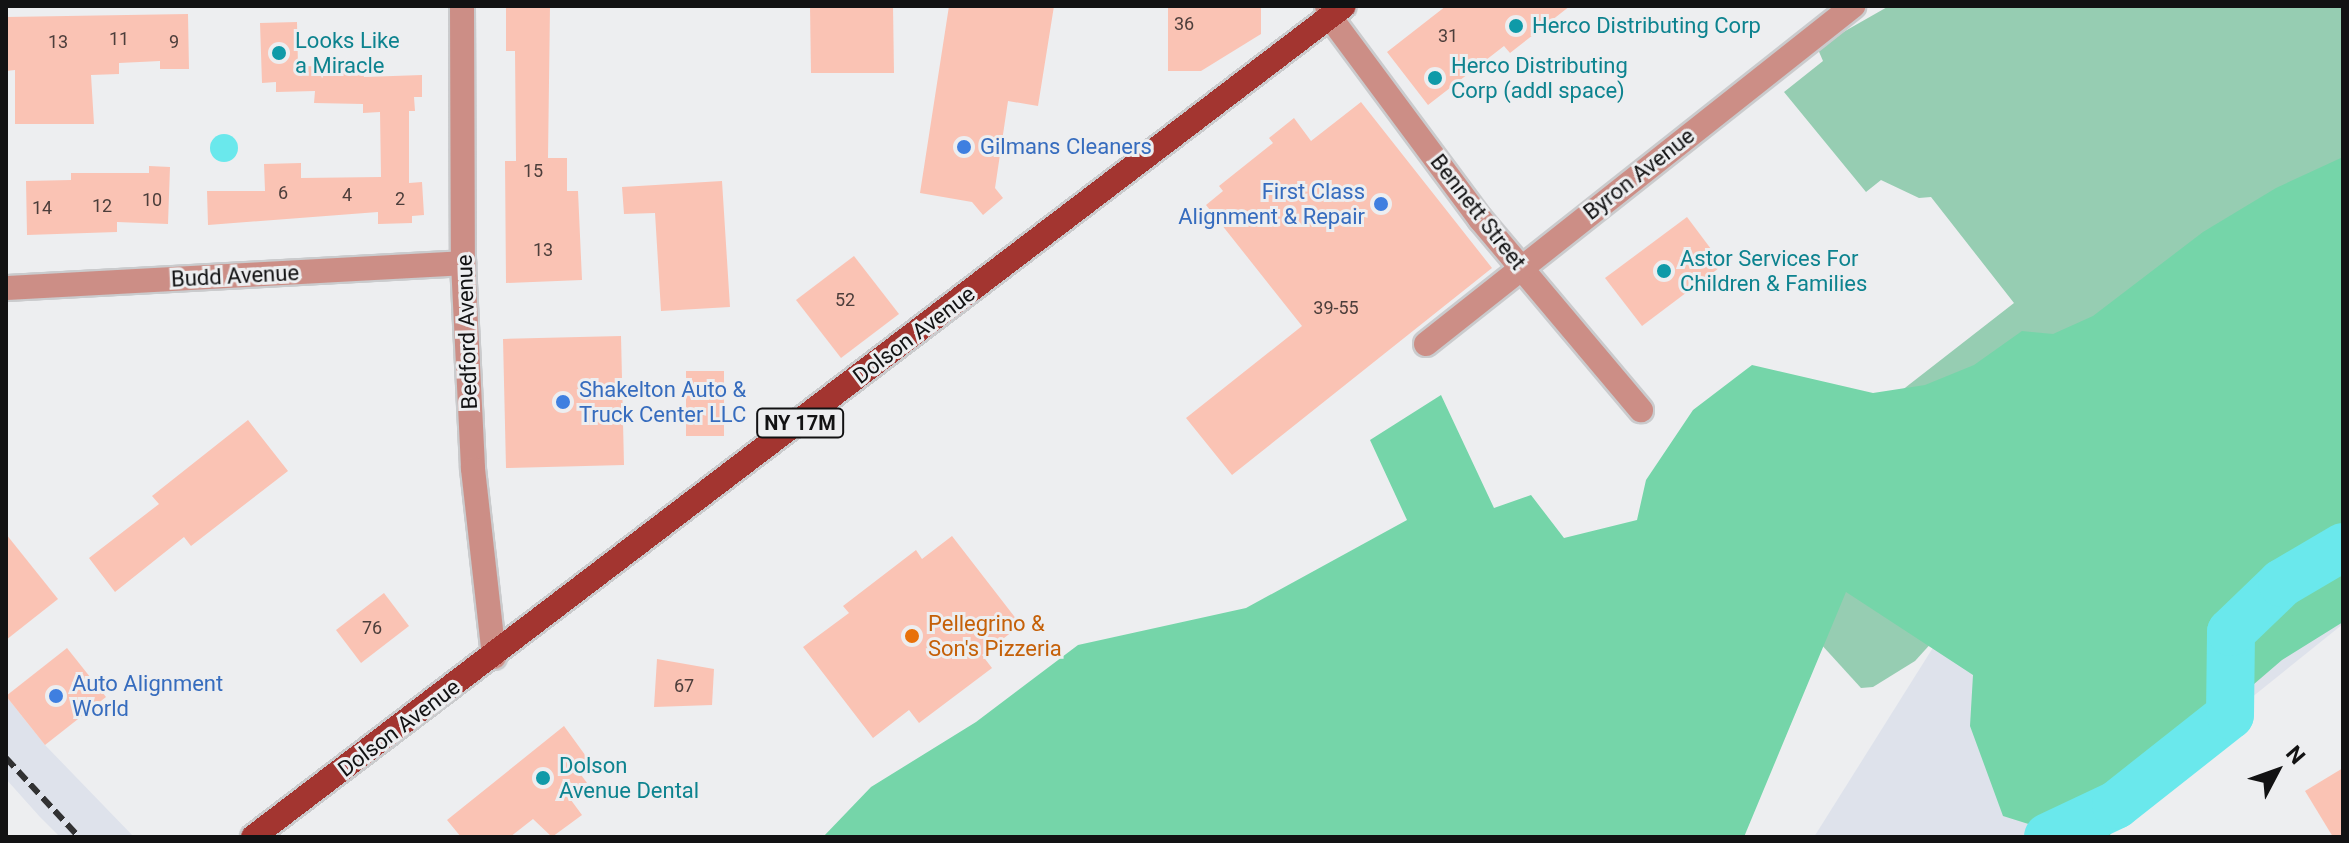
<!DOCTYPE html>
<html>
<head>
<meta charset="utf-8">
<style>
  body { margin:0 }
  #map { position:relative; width:2349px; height:843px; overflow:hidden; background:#edeef0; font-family:Roboto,sans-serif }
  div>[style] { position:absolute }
  .built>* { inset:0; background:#dee2eb }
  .green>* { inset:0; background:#96cdb2 }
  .forest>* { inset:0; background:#75d5a9 }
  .water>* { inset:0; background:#6ae8ec }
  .round { border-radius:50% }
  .river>* { height:48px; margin:-24px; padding:0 24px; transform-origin:24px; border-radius:24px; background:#6ae8ec }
  .building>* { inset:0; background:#fac3b4 }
  .roads { filter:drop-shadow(2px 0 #cacbcd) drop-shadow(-2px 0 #cacbcd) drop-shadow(0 2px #cacbcd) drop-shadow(0 -2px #cacbcd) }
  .street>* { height:24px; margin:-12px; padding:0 12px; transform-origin:12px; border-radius:12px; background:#cc8e86 }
  .primary>* { height:24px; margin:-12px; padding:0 12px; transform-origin:12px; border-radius:12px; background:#a33530 }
  .rail>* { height:6px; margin-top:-3px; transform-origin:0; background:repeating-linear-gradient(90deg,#323233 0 12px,transparent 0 18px) }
  .dots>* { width:22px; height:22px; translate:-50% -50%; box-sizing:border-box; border:4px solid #edeef0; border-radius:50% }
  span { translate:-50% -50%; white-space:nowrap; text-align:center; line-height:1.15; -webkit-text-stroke:6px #edeef0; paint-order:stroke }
  .number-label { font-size:18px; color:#4c3e3b }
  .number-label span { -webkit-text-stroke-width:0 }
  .shield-label span { padding:2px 6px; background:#edeef0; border:2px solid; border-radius:6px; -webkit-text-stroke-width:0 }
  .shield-label { font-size:20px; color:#121213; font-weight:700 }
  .culture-label { font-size:22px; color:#0d838f }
  .left { translate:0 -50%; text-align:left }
  .shop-label { font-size:22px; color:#366cbe }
  .right { translate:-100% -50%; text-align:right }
  .street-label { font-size:22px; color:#121213 }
  .food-label { font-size:22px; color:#c56008 }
  .frame { position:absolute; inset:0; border:8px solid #121213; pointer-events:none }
  .north { position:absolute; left:2237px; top:731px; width:80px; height:80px; -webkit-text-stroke:6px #edeef0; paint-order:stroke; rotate:49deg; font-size:22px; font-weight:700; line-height:32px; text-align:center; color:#121213 }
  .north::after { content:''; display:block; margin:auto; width:28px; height:36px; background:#121213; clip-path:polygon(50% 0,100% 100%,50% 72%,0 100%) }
</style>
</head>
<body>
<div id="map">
  <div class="built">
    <div style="clip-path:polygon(2343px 369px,2343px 624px,2078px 837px,1814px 837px,2054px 455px)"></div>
    <div style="clip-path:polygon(6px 696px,45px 745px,134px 837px,60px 837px,40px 817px,6px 779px)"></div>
  </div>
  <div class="green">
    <div style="clip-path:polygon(1889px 6px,2343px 6px,2339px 369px,1856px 426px,2014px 303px,1931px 197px,1919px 198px,1881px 180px,1866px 192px,1784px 92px,1823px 61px,1817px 47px)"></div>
    <div style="clip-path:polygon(1684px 494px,1954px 618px,1915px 661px,1873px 687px,1861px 688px)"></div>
  </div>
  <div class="forest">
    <div style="clip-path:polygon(2343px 157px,2343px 622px,2282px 660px,2204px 727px,2108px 837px,2070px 837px,2003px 816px,1970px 726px,1973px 675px,1846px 592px,1744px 837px,823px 837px,871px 787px,976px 722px,1078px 645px,1246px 608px,1407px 520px,1370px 440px,1441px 395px,1494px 508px,1531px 495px,1564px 538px,1637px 520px,1646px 480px,1693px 410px,1752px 365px,1873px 393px,1925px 385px,1974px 365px,2022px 331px,2053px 334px,2093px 316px,2203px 232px,2276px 188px)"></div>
  </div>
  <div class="water">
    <div class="round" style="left:210px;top:134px;width:28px;height:28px"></div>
  </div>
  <div class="river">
    <div style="left:2048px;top:837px;width:75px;rotate:-25.2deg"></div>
    <div style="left:2116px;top:805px;width:145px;rotate:-38.3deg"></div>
    <div style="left:2230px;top:715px;width:83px;rotate:-89.3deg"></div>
    <div style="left:2231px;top:632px;width:71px;rotate:-43.9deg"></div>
    <div style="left:2282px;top:583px;width:71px;rotate:-30.5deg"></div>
  </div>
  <div class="building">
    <div style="clip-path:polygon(506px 6px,550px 6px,548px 158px,567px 158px,567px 191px,578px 191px,582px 280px,506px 283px,505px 161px,516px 161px,515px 51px,506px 51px)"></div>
    <div style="clip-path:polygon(810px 6px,893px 6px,894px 73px,811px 73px)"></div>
    <div style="clip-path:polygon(949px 6px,1054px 6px,1038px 106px,1008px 101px,995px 188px,1003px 198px,983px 215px,972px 202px,920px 193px)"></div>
    <div style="clip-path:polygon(1168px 6px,1261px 6px,1261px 34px,1201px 71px,1168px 71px)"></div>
    <div style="clip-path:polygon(1446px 6px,1570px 6px,1510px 53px,1504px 46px,1428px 105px,1387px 52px)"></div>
    <div style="clip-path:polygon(188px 14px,189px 69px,160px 69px,160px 61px,119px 63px,119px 74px,91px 75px,94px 124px,15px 124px,15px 70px,6px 71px,6px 17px)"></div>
    <div style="clip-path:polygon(297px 22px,298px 66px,362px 67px,364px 77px,422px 75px,422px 97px,414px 97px,415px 111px,409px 111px,409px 183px,422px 182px,424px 215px,412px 216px,412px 223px,378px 224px,378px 212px,208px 225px,207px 191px,265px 191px,264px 164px,301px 163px,301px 178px,381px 177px,380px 112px,363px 113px,363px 104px,314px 103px,315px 91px,276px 92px,276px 82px,262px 83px,260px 23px)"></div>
    <div style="clip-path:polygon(1361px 102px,1492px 268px,1232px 475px,1186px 418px,1302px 326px,1206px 205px,1223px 191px,1219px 186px,1273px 143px,1269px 138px,1294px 118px,1311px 141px)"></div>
    <div style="clip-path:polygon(149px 166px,170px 167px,168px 224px,117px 222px,117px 232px,27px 235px,26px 181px,71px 180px,71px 173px,149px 173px)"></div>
    <div style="clip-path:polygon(722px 181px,730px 307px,661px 311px,655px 213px,624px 214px,622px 187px)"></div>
    <div style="clip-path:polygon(1687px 217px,1723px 265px,1642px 326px,1605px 278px)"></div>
    <div style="clip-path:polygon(854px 256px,899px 314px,841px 358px,796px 300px)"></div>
    <div style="clip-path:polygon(621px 336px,624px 465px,506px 468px,503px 339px)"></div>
    <div style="clip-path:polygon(686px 371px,724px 371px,724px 436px,686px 436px)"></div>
    <div style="clip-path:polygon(248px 420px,288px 471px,191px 546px,184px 537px,115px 592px,89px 558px,159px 504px,152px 496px)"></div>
    <div style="clip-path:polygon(6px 534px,58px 599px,6px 640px)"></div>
    <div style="clip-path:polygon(952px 536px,1021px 625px,982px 655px,992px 668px,919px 723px,909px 710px,873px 738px,803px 647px,849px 613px,843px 606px,916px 550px,922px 559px)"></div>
    <div style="clip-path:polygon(384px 593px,409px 626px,361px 663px,336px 630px)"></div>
    <div style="clip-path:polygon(67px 648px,106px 697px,45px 745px,6px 696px)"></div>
    <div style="clip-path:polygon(657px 659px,714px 669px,712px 705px,654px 707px)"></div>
    <div style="clip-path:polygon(564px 726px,588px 759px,576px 768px,587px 783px,568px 796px,582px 815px,552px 837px,533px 819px,510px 837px,461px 837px,447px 820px)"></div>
    <div style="clip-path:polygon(2343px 768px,2343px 837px,2333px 837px,2305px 791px)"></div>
  </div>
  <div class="roads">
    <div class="street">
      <div style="left:462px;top:6px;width:257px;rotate:89.8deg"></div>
      <div style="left:463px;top:263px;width:206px;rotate:87.2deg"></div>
      <div style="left:473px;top:469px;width:189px;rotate:83.6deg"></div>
      <div style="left:1327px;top:6px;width:11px;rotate:75deg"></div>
      <div style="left:1330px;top:17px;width:252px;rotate:53.4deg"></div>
      <div style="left:1480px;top:219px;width:250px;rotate:49.9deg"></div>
      <div style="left:6px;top:288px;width:458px;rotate:-3.1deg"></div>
      <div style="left:1426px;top:344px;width:545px;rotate:-38.36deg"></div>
    </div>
    <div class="primary">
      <div style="left:253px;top:837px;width:1371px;rotate:-37.3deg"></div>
    </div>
  </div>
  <div class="rail">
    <div style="left:6px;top:758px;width:108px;rotate:47.3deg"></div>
  </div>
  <div class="dots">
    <div style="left:1516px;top:26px;background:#0f9aa8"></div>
    <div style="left:279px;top:53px;background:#0f9aa8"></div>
    <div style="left:1435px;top:78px;background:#0f9aa8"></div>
    <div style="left:964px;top:147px;background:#3f7fe0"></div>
    <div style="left:1381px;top:204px;background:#3f7fe0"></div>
    <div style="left:1664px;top:271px;background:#0f9aa8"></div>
    <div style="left:563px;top:402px;background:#3f7fe0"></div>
    <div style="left:912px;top:636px;background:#e8710a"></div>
    <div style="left:56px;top:696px;background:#3f7fe0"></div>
    <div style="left:543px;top:778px;background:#0f9aa8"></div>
  </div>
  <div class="number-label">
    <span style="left:1184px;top:24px">36</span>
    <span style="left:1448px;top:36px">31</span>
    <span style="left:119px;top:39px">11</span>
    <span style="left:58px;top:42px">13</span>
    <span style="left:174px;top:42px">9</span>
    <span style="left:533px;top:171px">15</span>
    <span style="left:283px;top:193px">6</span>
    <span style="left:347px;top:195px">4</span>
    <span style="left:400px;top:199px">2</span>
    <span style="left:152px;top:200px">10</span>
    <span style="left:102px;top:206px">12</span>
    <span style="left:42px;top:208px">14</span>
    <span style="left:543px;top:250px">13</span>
    <span style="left:845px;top:300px">52</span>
    <span style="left:1336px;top:308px">39-55</span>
    <span style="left:372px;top:628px">76</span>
    <span style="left:684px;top:686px">67</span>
  </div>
  <div class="shield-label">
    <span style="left:800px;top:423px">NY 17M</span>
  </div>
  <div class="culture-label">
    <span class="left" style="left:1532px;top:26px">Herco Distributing Corp</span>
    <span class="left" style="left:295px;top:53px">Looks Like<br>a Miracle</span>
    <span class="left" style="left:1451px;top:78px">Herco Distributing<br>Corp (addl space)</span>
    <span class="left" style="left:1680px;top:271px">Astor Services For<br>Children &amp; Families</span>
    <span class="left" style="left:559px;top:778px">Dolson<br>Avenue Dental</span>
  </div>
  <div class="shop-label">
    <span class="left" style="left:980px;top:147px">Gilmans Cleaners</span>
    <span class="right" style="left:1365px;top:204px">First Class<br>Alignment &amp; Repair</span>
    <span class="left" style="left:579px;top:402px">Shakelton Auto &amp;<br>Truck Center LLC</span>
    <span class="left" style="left:72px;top:696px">Auto Alignment<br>World</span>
  </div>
  <div class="street-label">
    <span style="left:1639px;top:174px;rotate:-38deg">Byron Avenue</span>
    <span style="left:1478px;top:212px;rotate:52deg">Bennett Street</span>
    <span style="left:235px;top:276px;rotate:-3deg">Budd Avenue</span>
    <span style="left:467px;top:332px;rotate:-92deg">Bedford Avenue</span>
    <span style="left:914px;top:335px;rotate:-37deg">Dolson Avenue</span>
    <span style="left:399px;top:728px;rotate:-37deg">Dolson Avenue</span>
  </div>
  <div class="food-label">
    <span class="left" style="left:928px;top:636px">Pellegrino &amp;<br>Son's Pizzeria</span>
  </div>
  <div class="frame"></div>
  <div class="north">N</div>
</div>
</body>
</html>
